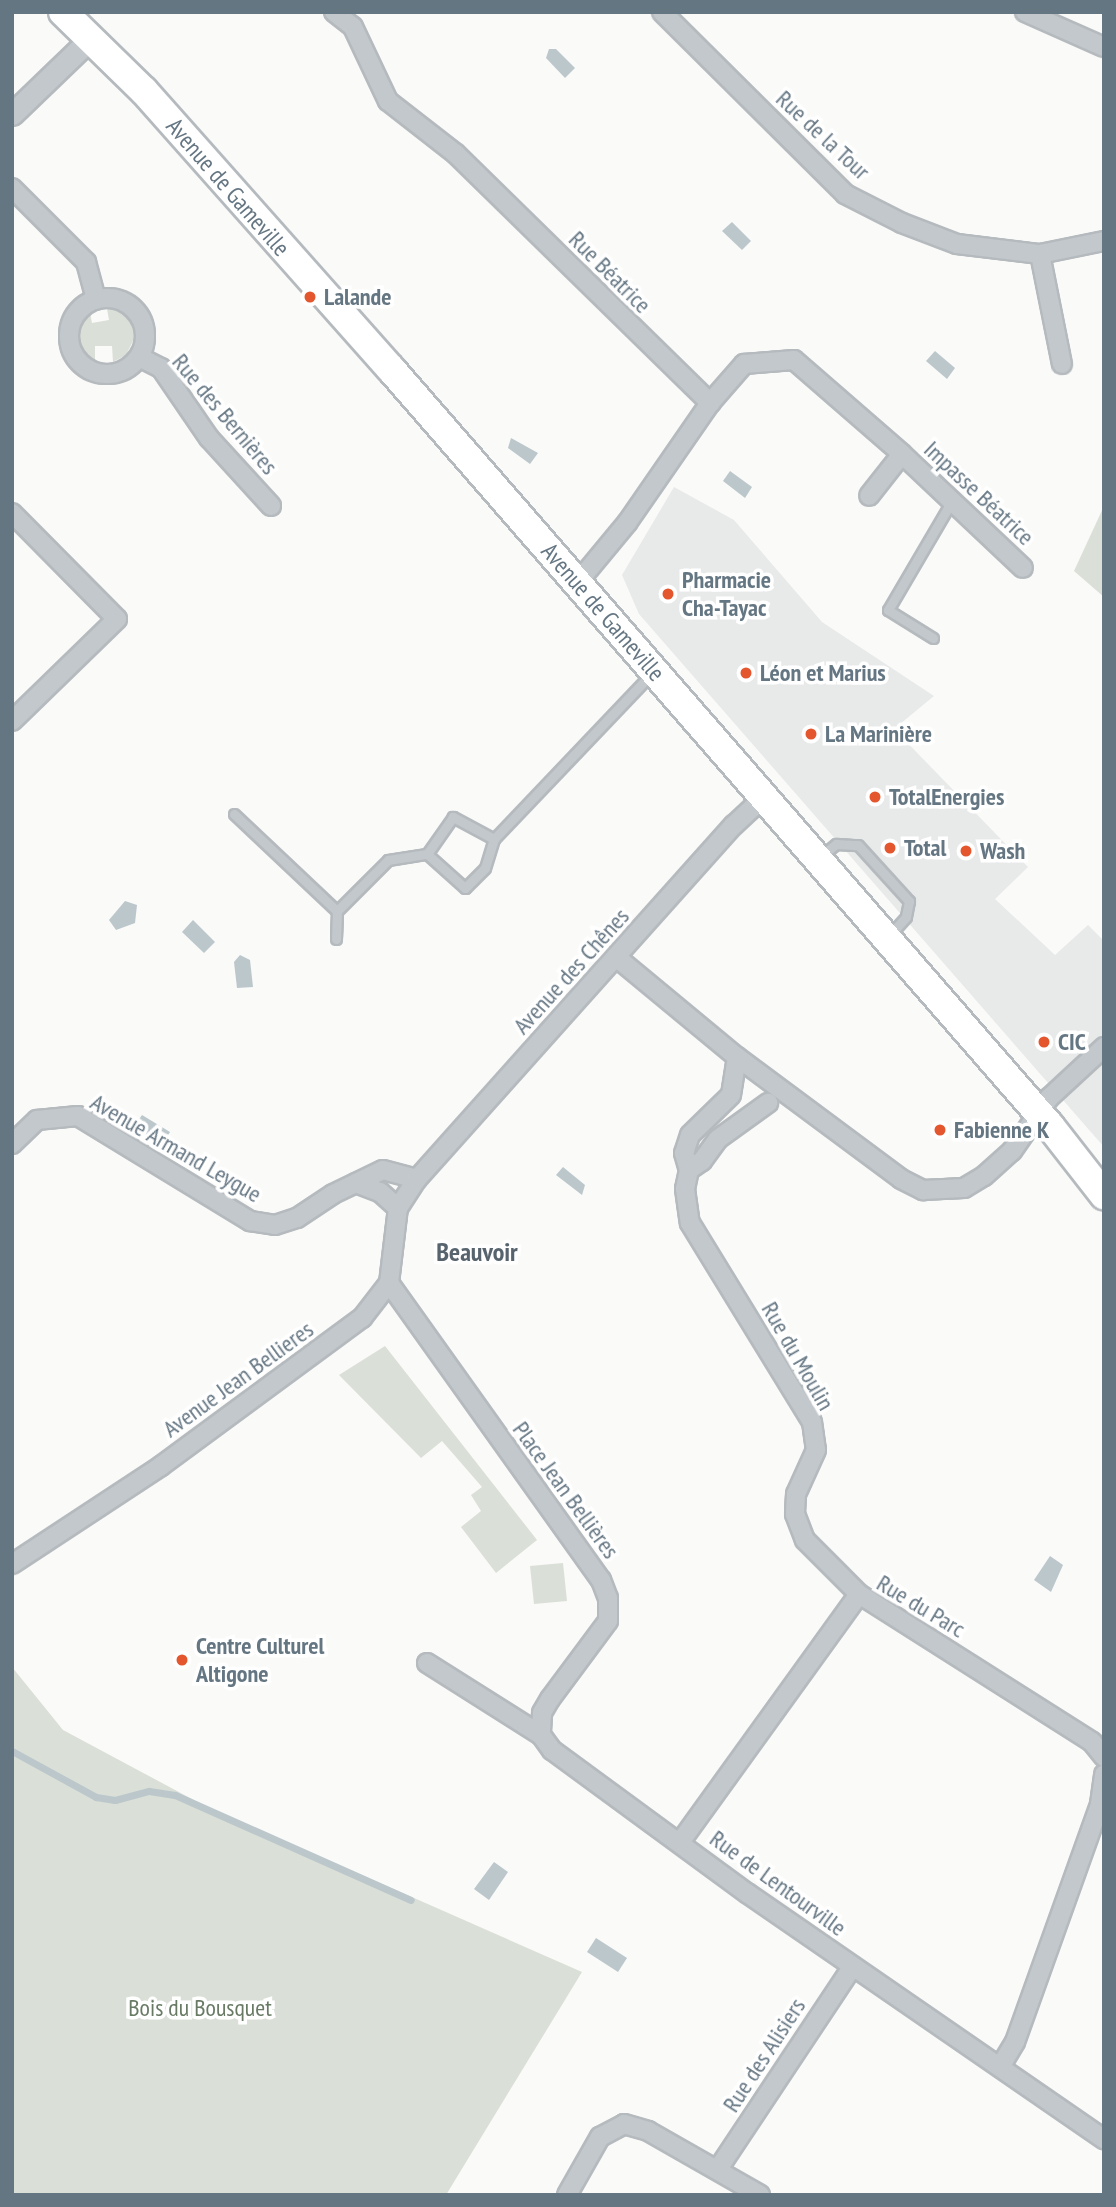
<!DOCTYPE html>
<html>
<head>
<meta charset="utf-8">
<style>
  body { margin:0 }
  #map { position:relative; width:1116px; height:2207px; overflow:hidden; background:#fafaf8; font-family:"PT Sans Narrow",sans-serif }
  div>[style] { position:absolute }
  .built>* { inset:0; background:#e8e9e9 }
  .green>* { inset:0; background:#dadfd7 }
  .water>* { inset:0; background:#bbc7cb }
  .stream>* { height:7px; margin:-3.5px; padding:0 3.5px; transform-origin:3.5px; border-radius:3.5px; background:#bbc7cb }
  .roads { filter:drop-shadow(2px 0 #b5babe) drop-shadow(-2px 0 #b5babe) drop-shadow(0 2px #b5babe) drop-shadow(0 -2px #b5babe) }
  .service>* { height:9px; margin:-4.5px; padding:0 4.5px; transform-origin:4.5px; border-radius:4.5px; background:#c3c8cc }
  .minor>* { height:18px; margin:-9px; padding:0 9px; transform-origin:9px; border-radius:9px; background:#c3c8cc }
  .minor>.ring { margin:-9px; padding:0; box-sizing:content-box; background:none; border:18px solid #c3c8cc; border-radius:50% }
  .tertiary>* { height:21px; margin:-10.5px; padding:0 10.5px; transform-origin:10.5px; border-radius:10.5px; background:#c3c8cc }
  .primary>* { height:28px; margin:-14px; padding:0 14px; transform-origin:14px; border-radius:14px; background:#fff }
  .dots>* { width:19px; height:19px; translate:-50% -50%; box-sizing:border-box; border:4px solid #fff; border-radius:50% }
  span { translate:-50% -50%; white-space:nowrap; text-align:center; line-height:1.15; -webkit-text-stroke:7px #fff; paint-order:stroke }
  .street-label { font-size:24px; color:#657683 }
  .poi-label { font-size:24px; color:#657683; font-weight:700 }
  .left { translate:0 -50%; text-align:left }
  .park-label { font-size:24px; color:#687a64 }
  .neighbourhood-label { font-size:26px; color:#57646e; font-weight:700 }
  .frame { position:absolute; inset:0; border:14px solid #657683; pointer-events:none }
</style>
</head>
<body>
<div id="map">
  <div class="built">
    <div style="clip-path:polygon(674px 487px,734px 520px,822px 622px,934px 696px,894px 729px,1028px 867px,995px 899px,1055px 955px,1088px 925px,1104px 941px,1104px 1147px,639px 614px,622px 575px)"></div>
  </div>
  <div class="green">
    <div style="clip-path:polygon(106px 303px,121px 306px,129px 316px,135px 337px,126px 355px,113px 362px,112px 346px,95px 346px,95px 363px,76px 345px,74px 323px,89px 307px,92px 323px,109px 320px)"></div>
    <div style="clip-path:polygon(1104px 506px,1104px 597px,1074px 571px)"></div>
    <div style="clip-path:polygon(385px 1346px,537px 1540px,496px 1573px,461px 1527px,481px 1511px,471px 1495px,482px 1487px,442px 1441px,421px 1458px,339px 1375px)"></div>
    <div style="clip-path:polygon(563px 1563px,567px 1601px,534px 1604px,530px 1566px)"></div>
    <div style="clip-path:polygon(12px 1667px,63px 1730px,205px 1806px,582px 1972px,446px 2195px,12px 2195px)"></div>
  </div>
  <div class="water">
    <div style="clip-path:polygon(549px 49px,556px 49px,575px 68px,565px 78px,546px 58px)"></div>
    <div style="clip-path:polygon(732px 222px,751px 241px,742px 250px,722px 231px)"></div>
    <div style="clip-path:polygon(935px 351px,955px 368px,947px 379px,926px 361px)"></div>
    <div style="clip-path:polygon(511px 438px,538px 453px,530px 464px,508px 448px)"></div>
    <div style="clip-path:polygon(730px 471px,752px 487px,745px 498px,723px 481px)"></div>
    <div style="clip-path:polygon(125px 901px,137px 905px,135px 923px,116px 930px,109px 920px)"></div>
    <div style="clip-path:polygon(193px 920px,215px 942px,204px 953px,182px 932px)"></div>
    <div style="clip-path:polygon(240px 955px,250px 960px,253px 987px,237px 988px,234px 962px)"></div>
    <div style="clip-path:polygon(142px 1115px,170px 1132px,162px 1145px,133px 1128px)"></div>
    <div style="clip-path:polygon(563px 1167px,585px 1185px,582px 1195px,556px 1175px)"></div>
    <div style="clip-path:polygon(1050px 1556px,1063px 1565px,1051px 1592px,1034px 1580px)"></div>
    <div style="clip-path:polygon(494px 1862px,508px 1872px,489px 1900px,474px 1889px)"></div>
    <div style="clip-path:polygon(596px 1938px,627px 1958px,618px 1972px,587px 1952px)"></div>
  </div>
  <div class="stream">
    <div style="left:12px;top:1751px;width:96px;rotate:28.7deg"></div>
    <div style="left:96px;top:1797px;width:19px;rotate:9deg"></div>
    <div style="left:115px;top:1800px;width:35px;rotate:-15deg"></div>
    <div style="left:149px;top:1791px;width:26px;rotate:9deg"></div>
    <div style="left:175px;top:1795px;width:258px;rotate:24deg"></div>
  </div>
  <div class="roads">
    <div class="service">
      <div style="left:933px;top:638px;width:53px;rotate:-148.1deg"></div>
      <div style="left:888px;top:610px;width:126px;rotate:-59.6deg"></div>
      <div style="left:234px;top:814px;width:141px;rotate:43.3deg"></div>
      <div style="left:494px;top:839px;width:47px;rotate:-151.8deg"></div>
      <div style="left:453px;top:817px;width:45px;rotate:125.1deg"></div>
      <div style="left:427px;top:854px;width:51px;rotate:41.8deg"></div>
      <div style="left:465px;top:888px;width:28px;rotate:-45deg"></div>
      <div style="left:485px;top:868px;width:30px;rotate:-73deg"></div>
      <div style="left:494px;top:839px;width:228px;rotate:-46.4deg"></div>
      <div style="left:820px;top:857px;width:21px;rotate:-39deg"></div>
      <div style="left:836px;top:844px;width:22px;rotate:3deg"></div>
      <div style="left:858px;top:845px;width:76px;rotate:47.7deg"></div>
      <div style="left:909px;top:901px;width:16px;rotate:101deg"></div>
      <div style="left:906px;top:917px;width:24px;rotate:132deg"></div>
      <div style="left:336px;top:939px;width:28px;rotate:-88deg"></div>
      <div style="left:337px;top:911px;width:72px;rotate:-45deg"></div>
      <div style="left:388px;top:860px;width:39px;rotate:-9deg"></div>
    </div>
    <div class="minor">
      <div style="left:334px;top:12px;width:24px;rotate:38deg"></div>
      <div style="left:353px;top:27px;width:82px;rotate:64.7deg"></div>
      <div style="left:388px;top:101px;width:86px;rotate:37.9deg"></div>
      <div style="left:456px;top:154px;width:356px;rotate:44.4deg"></div>
      <div style="left:662px;top:12px;width:258px;rotate:44.8deg"></div>
      <div style="left:845px;top:194px;width:64px;rotate:27deg"></div>
      <div style="left:902px;top:223px;width:59px;rotate:20.9deg"></div>
      <div style="left:957px;top:244px;width:84px;rotate:6.9deg"></div>
      <div style="left:1040px;top:254px;width:65px;rotate:-11.5deg"></div>
      <div style="left:1025px;top:12px;width:86px;rotate:23.9deg"></div>
      <div style="left:12px;top:188px;width:105px;rotate:45deg"></div>
      <div style="left:86px;top:262px;width:39px;rotate:75deg"></div>
      <div style="left:1040px;top:254px;width:112px;rotate:78.7deg"></div>
      <div class="ring" style="left:69px;top:298px;width:58px;height:58px"></div>
      <div style="left:139px;top:357px;width:25px;rotate:27deg"></div>
      <div style="left:161px;top:368px;width:85px;rotate:55.6deg"></div>
      <div style="left:209px;top:438px;width:92px;rotate:47.6deg"></div>
      <div style="left:902px;top:454px;width:166px;rotate:43.3deg"></div>
      <div style="left:12px;top:513px;width:149px;rotate:45.3deg"></div>
      <div style="left:117px;top:619px;width:146px;rotate:135.8deg"></div>
      <div style="left:578px;top:582px;width:77px;rotate:-50.3deg"></div>
      <div style="left:627px;top:523px;width:146px;rotate:-55.3deg"></div>
      <div style="left:710px;top:403px;width:52px;rotate:-48.9deg"></div>
      <div style="left:744px;top:364px;width:50px;rotate:-4.6deg"></div>
      <div style="left:794px;top:360px;width:143px;rotate:41deg"></div>
      <div style="left:902px;top:454px;width:53px;rotate:128.2deg"></div>
      <div style="left:616px;top:957px;width:157px;rotate:39.6deg"></div>
      <div style="left:737px;top:1057px;width:204px;rotate:36.6deg"></div>
      <div style="left:901px;top:1179px;width:25px;rotate:27deg"></div>
      <div style="left:923px;top:1190px;width:41px;rotate:-2.8deg"></div>
      <div style="left:964px;top:1188px;width:23px;rotate:-31deg"></div>
      <div style="left:984px;top:1176px;width:38px;rotate:-42deg"></div>
      <div style="left:1012px;top:1151px;width:65px;rotate:-55.1deg"></div>
      <div style="left:1049px;top:1098px;width:75px;rotate:-42.8deg"></div>
      <div style="left:737px;top:1057px;width:38px;rotate:99deg"></div>
      <div style="left:731px;top:1095px;width:57px;rotate:135.7deg"></div>
      <div style="left:690px;top:1135px;width:19px;rotate:108deg"></div>
      <div style="left:684px;top:1153px;width:18px;rotate:74deg"></div>
      <div style="left:689px;top:1170px;width:19px;rotate:102deg"></div>
      <div style="left:685px;top:1189px;width:34px;rotate:82deg"></div>
      <div style="left:690px;top:1223px;width:233px;rotate:58.5deg"></div>
      <div style="left:812px;top:1422px;width:28px;rotate:82deg"></div>
      <div style="left:816px;top:1450px;width:48px;rotate:114.4deg"></div>
      <div style="left:796px;top:1494px;width:20px;rotate:93deg"></div>
      <div style="left:795px;top:1514px;width:28px;rotate:69deg"></div>
      <div style="left:805px;top:1540px;width:76px;rotate:45deg"></div>
      <div style="left:859px;top:1594px;width:276px;rotate:32.4deg"></div>
      <div style="left:1092px;top:1742px;width:19px;rotate:51deg"></div>
      <div style="left:12px;top:1144px;width:35px;rotate:-44deg"></div>
      <div style="left:37px;top:1120px;width:41px;rotate:-5.6deg"></div>
      <div style="left:78px;top:1116px;width:202px;rotate:31.4deg"></div>
      <div style="left:250px;top:1221px;width:25px;rotate:9deg"></div>
      <div style="left:275px;top:1225px;width:23px;rotate:-18deg"></div>
      <div style="left:297px;top:1218px;width:43px;rotate:-33.7deg"></div>
      <div style="left:333px;top:1194px;width:55px;rotate:-25.6deg"></div>
      <div style="left:383px;top:1170px;width:35px;rotate:15deg"></div>
      <div style="left:689px;top:1170px;width:16px;rotate:-35deg"></div>
      <div style="left:702px;top:1161px;width:27px;rotate:-54deg"></div>
      <div style="left:718px;top:1139px;width:62px;rotate:-35.8deg"></div>
      <div style="left:356px;top:1183px;width:26px;rotate:21deg"></div>
      <div style="left:380px;top:1192px;width:24px;rotate:42deg"></div>
      <div style="left:389px;top:1283px;width:365px;rotate:54.5deg"></div>
      <div style="left:601px;top:1580px;width:19px;rotate:69deg"></div>
      <div style="left:608px;top:1598px;width:23px;rotate:90deg"></div>
      <div style="left:608px;top:1621px;width:97px;rotate:126.6deg"></div>
      <div style="left:550px;top:1699px;width:16px;rotate:120deg"></div>
      <div style="left:542px;top:1713px;width:22px;rotate:93deg"></div>
      <div style="left:12px;top:1564px;width:178px;rotate:-33.3deg"></div>
      <div style="left:161px;top:1466px;width:250px;rotate:-36.4deg"></div>
      <div style="left:362px;top:1318px;width:44px;rotate:-52.4deg"></div>
      <div style="left:389px;top:1283px;width:76px;rotate:-83.2deg"></div>
      <div style="left:398px;top:1208px;width:35px;rotate:-57deg"></div>
      <div style="left:417px;top:1179px;width:475px;rotate:-48.2deg"></div>
      <div style="left:734px;top:825px;width:41px;rotate:-43deg"></div>
      <div style="left:427px;top:1663px;width:135px;rotate:32.3deg"></div>
      <div style="left:541px;top:1735px;width:19px;rotate:54deg"></div>
      <div style="left:552px;top:1750px;width:242px;rotate:36.3deg"></div>
      <div style="left:747px;top:1893px;width:434px;rotate:34.6deg"></div>
      <div style="left:681px;top:1841px;width:304px;rotate:-54.2deg"></div>
      <div style="left:1000px;top:2067px;width:29px;rotate:-59deg"></div>
      <div style="left:1015px;top:2042px;width:253px;rotate:-70.3deg"></div>
      <div style="left:1100px;top:1804px;width:30px;rotate:-82deg"></div>
      <div style="left:718px;top:2169px;width:242px;rotate:-56.4deg"></div>
      <div style="left:567px;top:2195px;width:67px;rotate:-60.4deg"></div>
      <div style="left:600px;top:2137px;width:27px;rotate:-28deg"></div>
      <div style="left:624px;top:2124px;width:25px;rotate:16deg"></div>
      <div style="left:648px;top:2131px;width:129px;rotate:29.7deg"></div>
    </div>
    <div class="tertiary">
      <div style="left:12px;top:114px;width:110px;rotate:-43.9deg"></div>
    </div>
    <div class="primary">
      <div style="left:63px;top:12px;width:113px;rotate:44.3deg"></div>
      <div style="left:144px;top:91px;width:372px;rotate:48.4deg"></div>
      <div style="left:391px;top:369px;width:1004px;rotate:48.96deg"></div>
      <div style="left:1050px;top:1126px;width:88px;rotate:52deg"></div>
    </div>
  </div>
  <div class="dots">
    <div style="left:310px;top:297px;background:#e4572e"></div>
    <div style="left:668px;top:594px;background:#e4572e"></div>
    <div style="left:746px;top:673px;background:#e4572e"></div>
    <div style="left:811px;top:734px;background:#e4572e"></div>
    <div style="left:875px;top:797px;background:#e4572e"></div>
    <div style="left:890px;top:848px;background:#e4572e"></div>
    <div style="left:966px;top:851px;background:#e4572e"></div>
    <div style="left:1044px;top:1042px;background:#e4572e"></div>
    <div style="left:940px;top:1130px;background:#e4572e"></div>
    <div style="left:182px;top:1660px;background:#e4572e"></div>
  </div>
  <div class="street-label">
    <span style="left:823px;top:135px;rotate:43deg">Rue de la Tour</span>
    <span style="left:228px;top:187px;rotate:49deg">Avenue de Gameville</span>
    <span style="left:610px;top:272px;rotate:45deg">Rue Béatrice</span>
    <span style="left:225px;top:414px;rotate:50deg">Rue des Bernières</span>
    <span style="left:979px;top:493px;rotate:43deg">Impasse Béatrice</span>
    <span style="left:603px;top:612px;rotate:49deg">Avenue de Gameville</span>
    <span style="left:571px;top:971px;rotate:-48deg">Avenue des Chênes</span>
    <span style="left:176px;top:1148px;rotate:30deg">Avenue Armand Leygue</span>
    <span style="left:798px;top:1356px;rotate:60deg">Rue du Moulin</span>
    <span style="left:238px;top:1379px;rotate:-36deg">Avenue Jean Bellieres</span>
    <span style="left:566px;top:1490px;rotate:54deg">Place Jean Bellières</span>
    <span style="left:921px;top:1606px;rotate:31deg">Rue du Parc</span>
    <span style="left:778px;top:1883px;rotate:36deg">Rue de Lentourville</span>
    <span style="left:764px;top:2055px;rotate:-57deg">Rue des Alisiers</span>
  </div>
  <div class="poi-label">
    <span class="left" style="left:324px;top:297px">Lalande</span>
    <span class="left" style="left:682px;top:594px">Pharmacie<br>Cha-Tayac</span>
    <span class="left" style="left:760px;top:673px">Léon et Marius</span>
    <span class="left" style="left:825px;top:734px">La Marinière</span>
    <span class="left" style="left:889px;top:797px">TotalEnergies</span>
    <span class="left" style="left:904px;top:848px">Total</span>
    <span class="left" style="left:980px;top:851px">Wash</span>
    <span class="left" style="left:1058px;top:1042px">CIC</span>
    <span class="left" style="left:954px;top:1130px">Fabienne K</span>
    <span class="left" style="left:196px;top:1660px">Centre Culturel<br>Altigone</span>
  </div>
  <div class="park-label">
    <span style="left:200px;top:2008px">Bois du Bousquet</span>
  </div>
  <div class="neighbourhood-label">
    <span style="left:477px;top:1252px">Beauvoir</span>
  </div>
  <div class="frame"></div>
</div>
</body>
</html>
